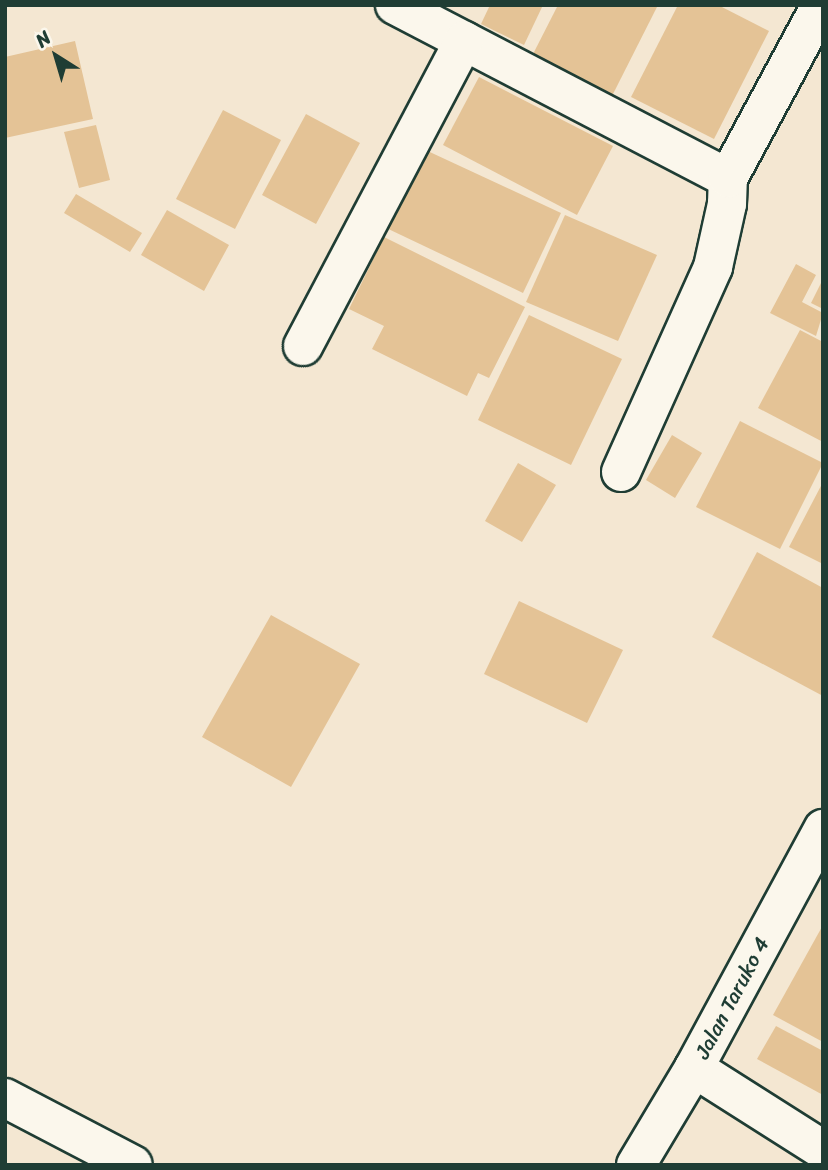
<!DOCTYPE html>
<html>
<head>
<meta charset="utf-8">
<style>
  body { margin:0 }
  #map { position:relative; width:828px; height:1170px; overflow:hidden; background:#f4e7d2; font-family:Sriracha,sans-serif }
  div>[style] { position:absolute }
  .building>* { inset:0; background:#e4c396 }
  .roads { filter:drop-shadow(2px 0 #1f3d34) drop-shadow(-2px 0 #1f3d34) drop-shadow(0 2px #1f3d34) drop-shadow(0 -2px #1f3d34) }
  .minor>* { height:38px; margin:-19px; padding:0 19px; transform-origin:19px; border-radius:19px; background:#fbf7ec }
  span { translate:-50% -50%; white-space:nowrap; text-align:center; line-height:1.15; -webkit-text-stroke:5px #fbf7ec; paint-order:stroke }
  .street-label { font-size:21px; color:#1f3d34 }
  .frame { position:absolute; inset:0; border:7px solid #1f3d34; pointer-events:none }
  .north { position:absolute; left:21px; top:21px; width:70px; height:70px; -webkit-text-stroke:5px #fbf7ec; paint-order:stroke; rotate:323deg; font-size:19px; font-weight:700; line-height:28px; text-align:center; color:#1f3d34 }
  .north::after { content:''; display:block; margin:auto; width:24px; height:32px; background:#1f3d34; clip-path:polygon(50% 0,100% 100%,50% 72%,0 100%) }
</style>
</head>
<body>
<div id="map">
  <div class="building">
    <div style="clip-path:polygon(490px 5px,543px 5px,524px 45px,481px 24px)"></div>
    <div style="clip-path:polygon(558px 5px,658px 5px,612px 96px,532px 56px)"></div>
    <div style="clip-path:polygon(678px 5px,718px 5px,769px 31px,714px 139px,631px 97px)"></div>
    <div style="clip-path:polygon(75px 41px,93px 119px,5px 138px,5px 57px)"></div>
    <div style="clip-path:polygon(479px 77px,613px 146px,577px 215px,443px 145px)"></div>
    <div style="clip-path:polygon(223px 110px,281px 140px,235px 229px,176px 199px)"></div>
    <div style="clip-path:polygon(306px 114px,360px 143px,316px 224px,262px 195px)"></div>
    <div style="clip-path:polygon(96px 125px,110px 180px,79px 188px,64px 132px)"></div>
    <div style="clip-path:polygon(419px 147px,561px 213px,523px 293px,382px 226px)"></div>
    <div style="clip-path:polygon(76px 194px,142px 233px,130px 252px,64px 213px)"></div>
    <div style="clip-path:polygon(167px 210px,229px 245px,204px 291px,141px 255px)"></div>
    <div style="clip-path:polygon(565px 215px,657px 255px,618px 341px,526px 302px)"></div>
    <div style="clip-path:polygon(384px 237px,525px 307px,489px 378px,478px 373px,467px 396px,372px 349px,384px 326px,349px 309px)"></div>
    <div style="clip-path:polygon(796px 264px,816px 275px,802px 302px,823px 313px,816px 336px,770px 313px)"></div>
    <div style="clip-path:polygon(823px 279px,823px 309px,811px 303px)"></div>
    <div style="clip-path:polygon(529px 315px,622px 359px,571px 465px,478px 420px)"></div>
    <div style="clip-path:polygon(800px 330px,823px 342px,823px 442px,758px 408px)"></div>
    <div style="clip-path:polygon(740px 421px,823px 463px,780px 549px,696px 507px)"></div>
    <div style="clip-path:polygon(672px 435px,702px 453px,675px 498px,646px 480px)"></div>
    <div style="clip-path:polygon(518px 463px,556px 485px,522px 542px,485px 521px)"></div>
    <div style="clip-path:polygon(823px 482px,823px 564px,789px 547px)"></div>
    <div style="clip-path:polygon(757px 552px,823px 588px,823px 696px,712px 637px)"></div>
    <div style="clip-path:polygon(519px 601px,623px 650px,587px 723px,484px 674px)"></div>
    <div style="clip-path:polygon(271px 615px,360px 664px,291px 787px,202px 737px)"></div>
    <div style="clip-path:polygon(823px 925px,823px 1042px,773px 1015px)"></div>
    <div style="clip-path:polygon(776px 1026px,823px 1051px,823px 1095px,757px 1059px)"></div>
  </div>
  <div class="roads">
    <div class="minor">
      <div style="left:395px;top:5px;width:375px;rotate:27.5deg"></div>
      <div style="left:303px;top:346px;width:345px;rotate:-62.2deg"></div>
      <div style="left:621px;top:472px;width:225px;rotate:-65.8deg"></div>
      <div style="left:713px;top:267px;width:65px;rotate:-77.5deg"></div>
      <div style="left:727px;top:204px;width:26px;rotate:-88deg"></div>
      <div style="left:728px;top:178px;width:196px;rotate:-61.7deg"></div>
      <div style="left:694px;top:1068px;width:153px;rotate:32.4deg"></div>
      <div style="left:5px;top:1098px;width:144px;rotate:27.6deg"></div>
      <div style="left:636px;top:1165px;width:113px;rotate:-59.1deg"></div>
      <div style="left:694px;top:1068px;width:272px;rotate:-61.6deg"></div>
    </div>
  </div>
  <div class="street-label">
    <span style="left:732px;top:998px;rotate:-62deg">Jalan Taruko 4</span>
  </div>
  <div class="frame"></div>
  <div class="north">N</div>
</div>
</body>
</html>
